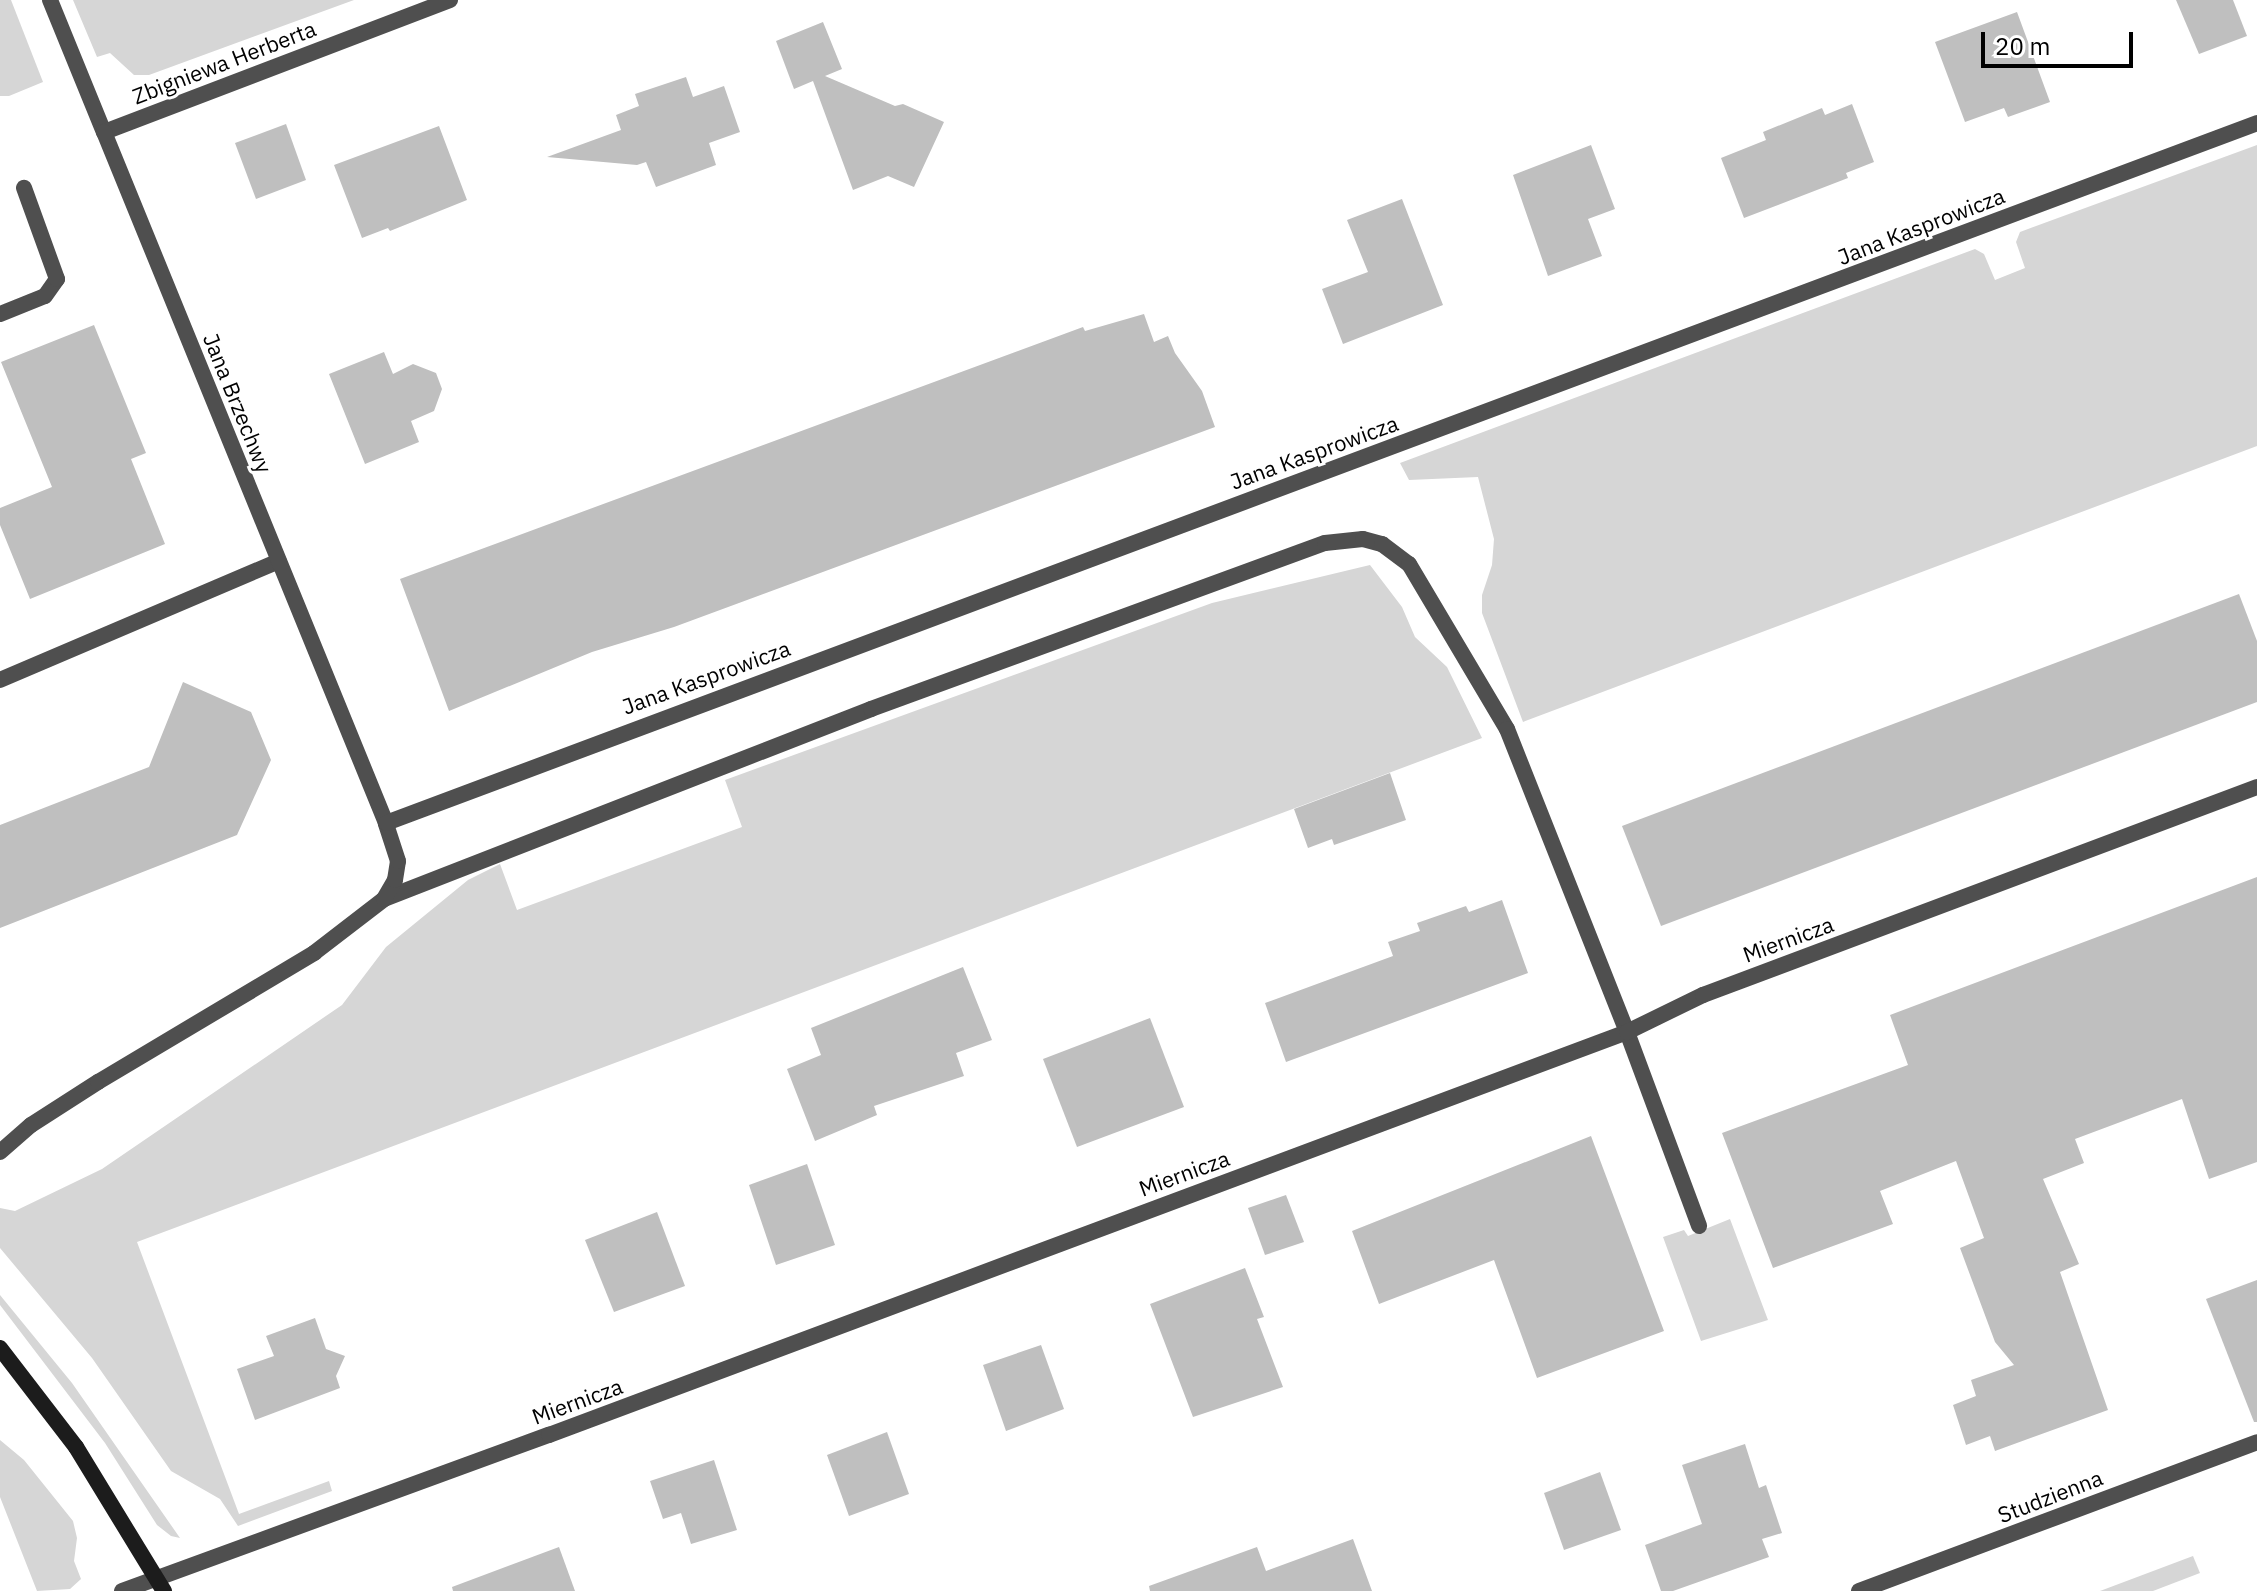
<!DOCTYPE html>
<html>
<head>
<meta charset="utf-8">
<style>
  body { margin:0 }
  #map { position:relative; width:2257px; height:1591px; overflow:hidden; background:#fff; font-family:"IBM Plex Sans",sans-serif }
  div>[style] { position:absolute }
  .green>* { inset:0; background:#d6d6d6 }
  .building>* { inset:0; background:#bfbfbf }
  .lane>* { height:16px; margin:-8px; padding:0 8px; transform-origin:8px; border-radius:8px; background:#4f4f4f }
  .street>* { height:16px; margin:-8px; padding:0 8px; transform-origin:8px; border-radius:8px; background:#4f4f4f }
  .secondary>* { height:16px; margin:-8px; padding:0 8px; transform-origin:8px; border-radius:8px; background:#1c1c1c }
  span { translate:-50% -50%; white-space:nowrap; text-align:center; line-height:1.15; -webkit-text-stroke:6px #fff; paint-order:stroke }
  .street-label { font-size:22px; color:#000 }
  .scale { position:absolute; left:1981px; top:32px; width:152px; height:36px; box-sizing:border-box; border:4px solid #000; border-top:0; padding-left:10px; font-size:24px; line-height:28px; white-space:nowrap; color:#000; -webkit-text-stroke:6px #fff; paint-order:stroke }
</style>
</head>
<body>
<div id="map">
  <div class="green">
    <div style="clip-path:polygon(0 0,11px 0,43px 82px,9px 96px,0 96px)"></div>
    <div style="clip-path:polygon(73px 0,354px 0,149px 75px,134px 75px,110px 53px,97px 57px)"></div>
    <div style="clip-path:polygon(2257px 145px,2257px 446px,1523px 722px,1482px 613px,1482px 595px,1492px 565px,1494px 539px,1478px 477px,1409px 480px,1400px 463px,1975px 249px,1984px 254px,1995px 280px,2025px 268px,2016px 242px,2020px 232px)"></div>
    <div style="clip-path:polygon(1370px 565px,1402px 607px,1415px 637px,1447px 667px,1482px 738px,137px 1242px,239px 1514px,329px 1481px,332px 1491px,238px 1526px,220px 1499px,171px 1471px,92px 1358px,0 1248px,0 1208px,15px 1211px,102px 1169px,342px 1005px,386px 947px,468px 880px,500px 864px,517px 910px,742px 827px,725px 780px,1212px 603px)"></div>
    <div style="clip-path:polygon(1730px 1219px,1768px 1320px,1701px 1341px,1663px 1237px,1684px 1230px,1688px 1236px)"></div>
    <div style="clip-path:polygon(0 1295px,72px 1383px,180px 1538px,171px 1536px,157px 1525px,105px 1443px,0 1305px)"></div>
    <div style="clip-path:polygon(0 1440px,24px 1460px,73px 1521px,77px 1538px,74px 1561px,81px 1579px,70px 1589px,37px 1591px,0 1497px)"></div>
    <div style="clip-path:polygon(2193px 1556px,2200px 1573px,2153px 1591px,2100px 1591px)"></div>
  </div>
  <div class="building">
    <div style="clip-path:polygon(2176px 0,2233px 0,2247px 36px,2199px 54px)"></div>
    <div style="clip-path:polygon(2017px 12px,2050px 102px,2008px 117px,2004px 108px,1965px 122px,1935px 42px)"></div>
    <div style="clip-path:polygon(823px 22px,842px 69px,825px 76px,895px 106px,903px 104px,944px 122px,914px 187px,888px 176px,853px 190px,813px 81px,794px 89px,776px 41px)"></div>
    <div style="clip-path:polygon(686px 77px,693px 97px,724px 86px,740px 132px,709px 143px,716px 165px,656px 187px,646px 162px,637px 165px,547px 157px,621px 130px,616px 115px,639px 106px,635px 94px)"></div>
    <div style="clip-path:polygon(1852px 104px,1874px 162px,1846px 173px,1848px 178px,1744px 218px,1721px 158px,1766px 140px,1763px 132px,1822px 108px,1825px 115px)"></div>
    <div style="clip-path:polygon(286px 124px,306px 180px,256px 199px,235px 143px)"></div>
    <div style="clip-path:polygon(439px 126px,467px 200px,390px 231px,388px 228px,362px 238px,334px 165px)"></div>
    <div style="clip-path:polygon(1591px 145px,1615px 209px,1588px 219px,1602px 256px,1548px 276px,1513px 175px)"></div>
    <div style="clip-path:polygon(1402px 199px,1443px 305px,1343px 344px,1322px 289px,1368px 272px,1347px 220px)"></div>
    <div style="clip-path:polygon(1144px 314px,1154px 342px,1168px 336px,1175px 353px,1202px 391px,1215px 427px,674px 627px,592px 652px,449px 711px,400px 579px,1083px 327px,1085px 331px)"></div>
    <div style="clip-path:polygon(94px 325px,146px 453px,131px 459px,165px 544px,30px 599px,0 525px,0 508px,52px 487px,1px 362px)"></div>
    <div style="clip-path:polygon(384px 352px,393px 374px,413px 364px,436px 373px,442px 389px,434px 411px,411px 421px,419px 442px,365px 464px,329px 374px)"></div>
    <div style="clip-path:polygon(2239px 594px,2257px 641px,2257px 702px,1661px 926px,1622px 826px)"></div>
    <div style="clip-path:polygon(183px 682px,251px 712px,271px 760px,237px 835px,0 928px,0 825px,149px 767px)"></div>
    <div style="clip-path:polygon(1390px 773px,1406px 820px,1334px 845px,1332px 839px,1308px 848px,1294px 809px)"></div>
    <div style="clip-path:polygon(2257px 877px,2257px 1162px,2209px 1179px,2182px 1099px,2075px 1139px,2084px 1163px,2043px 1179px,2079px 1264px,2060px 1272px,2108px 1410px,1995px 1451px,1990px 1436px,1966px 1445px,1953px 1405px,1976px 1396px,1971px 1380px,2014px 1365px,1995px 1342px,1960px 1248px,1984px 1238px,1956px 1161px,1880px 1191px,1893px 1224px,1773px 1268px,1722px 1133px,1908px 1065px,1890px 1015px)"></div>
    <div style="clip-path:polygon(1502px 900px,1528px 973px,1286px 1062px,1265px 1003px,1393px 956px,1388px 942px,1420px 931px,1417px 923px,1466px 906px,1469px 912px)"></div>
    <div style="clip-path:polygon(963px 967px,992px 1040px,956px 1053px,964px 1076px,874px 1106px,877px 1115px,815px 1141px,787px 1069px,821px 1055px,811px 1028px)"></div>
    <div style="clip-path:polygon(1150px 1018px,1184px 1107px,1077px 1147px,1043px 1059px)"></div>
    <div style="clip-path:polygon(1591px 1136px,1664px 1331px,1537px 1378px,1494px 1260px,1379px 1304px,1352px 1231px)"></div>
    <div style="clip-path:polygon(807px 1164px,835px 1245px,776px 1265px,749px 1185px)"></div>
    <div style="clip-path:polygon(1286px 1195px,1304px 1242px,1265px 1255px,1248px 1208px)"></div>
    <div style="clip-path:polygon(657px 1212px,685px 1286px,614px 1312px,585px 1240px)"></div>
    <div style="clip-path:polygon(1245px 1268px,1264px 1317px,1257px 1319px,1283px 1387px,1193px 1417px,1150px 1304px)"></div>
    <div style="clip-path:polygon(2257px 1280px,2257px 1422px,2254px 1422px,2206px 1299px)"></div>
    <div style="clip-path:polygon(315px 1318px,326px 1349px,345px 1356px,336px 1376px,340px 1388px,255px 1420px,237px 1369px,274px 1356px,266px 1336px)"></div>
    <div style="clip-path:polygon(1041px 1345px,1064px 1409px,1006px 1431px,983px 1365px)"></div>
    <div style="clip-path:polygon(887px 1432px,909px 1494px,849px 1516px,827px 1455px)"></div>
    <div style="clip-path:polygon(1745px 1444px,1759px 1488px,1766px 1485px,1782px 1533px,1762px 1539px,1769px 1557px,1673px 1591px,1661px 1591px,1645px 1545px,1702px 1524px,1682px 1465px)"></div>
    <div style="clip-path:polygon(714px 1460px,737px 1530px,691px 1544px,681px 1513px,663px 1519px,650px 1481px)"></div>
    <div style="clip-path:polygon(1600px 1472px,1621px 1530px,1564px 1550px,1544px 1493px)"></div>
    <div style="clip-path:polygon(1353px 1539px,1372px 1591px,1150px 1591px,1149px 1586px,1257px 1547px,1266px 1571px)"></div>
    <div style="clip-path:polygon(559px 1547px,575px 1591px,453px 1591px,452px 1587px)"></div>
  </div>
  <div class="lane">
    <div style="left:50px;top:0;width:143px;rotate:67.8deg"></div>
    <div style="left:0;top:314px;width:48px;rotate:-21.8deg"></div>
    <div style="left:45px;top:296px;width:21px;rotate:-55deg"></div>
    <div style="left:57px;top:279px;width:97px;rotate:-109.9deg"></div>
    <div style="left:0;top:680px;width:303px;rotate:-23.1deg"></div>
    <div style="left:384px;top:899px;width:523px;rotate:-21.31deg"></div>
    <div style="left:871px;top:709px;width:483px;rotate:-20.1deg"></div>
    <div style="left:1325px;top:543px;width:38px;rotate:-6deg"></div>
    <div style="left:1363px;top:539px;width:20px;rotate:15deg"></div>
    <div style="left:1382px;top:544px;width:34px;rotate:37deg"></div>
    <div style="left:1409px;top:564px;width:192px;rotate:59.3deg"></div>
    <div style="left:1507px;top:729px;width:326px;rotate:68.4deg"></div>
    <div style="left:1627px;top:1032px;width:207px;rotate:69.6deg"></div>
    <div style="left:0;top:1152px;width:41px;rotate:-41.1deg"></div>
    <div style="left:31px;top:1125px;width:80px;rotate:-32.7deg"></div>
    <div style="left:98px;top:1082px;width:252px;rotate:-30.8deg"></div>
    <div style="left:314px;top:953px;width:88px;rotate:-37.6deg"></div>
    <div style="left:384px;top:899px;width:22px;rotate:-60deg"></div>
    <div style="left:395px;top:880px;width:19px;rotate:-81deg"></div>
    <div style="left:398px;top:861px;width:40px;rotate:-108deg"></div>
  </div>
  <div class="street">
    <div style="left:450px;top:0;width:370px;rotate:159.1deg"></div>
    <div style="left:104px;top:132px;width:746px;rotate:67.8deg"></div>
    <div style="left:386px;top:823px;width:1998px;rotate:-20.51deg"></div>
    <div style="left:122px;top:1591px;width:455px;rotate:-20.1deg"></div>
    <div style="left:549px;top:1435px;width:1151px;rotate:-20.5deg"></div>
    <div style="left:1627px;top:1032px;width:85px;rotate:-26deg"></div>
    <div style="left:1703px;top:995px;width:592px;rotate:-20.58deg"></div>
    <div style="left:1859px;top:1591px;width:425px;rotate:-20.5deg"></div>
  </div>
  <div class="secondary">
    <div style="left:0;top:1348px;width:125px;rotate:52.5deg"></div>
    <div style="left:76px;top:1447px;width:169px;rotate:58.6deg"></div>
  </div>
  <div class="street-label">
    <span style="left:224px;top:62px;rotate:-21deg">Zbigniewa Herberta</span>
    <span style="left:1921px;top:226px;rotate:-21deg">Jana Kasprowicza</span>
    <span style="left:238px;top:403px;rotate:68deg">Jana Brzechwy</span>
    <span style="left:1314px;top:452px;rotate:-20deg">Jana Kasprowicza</span>
    <span style="left:706px;top:677px;rotate:-20deg">Jana Kasprowicza</span>
    <span style="left:1788px;top:939px;rotate:-20deg">Miernicza</span>
    <span style="left:1184px;top:1173px;rotate:-20deg">Miernicza</span>
    <span style="left:577px;top:1401px;rotate:-20deg">Miernicza</span>
    <span style="left:2050px;top:1496px;rotate:-21deg">Studzienna</span>
  </div>
  <div class="scale">20 m</div>
</div>
</body>
</html>
